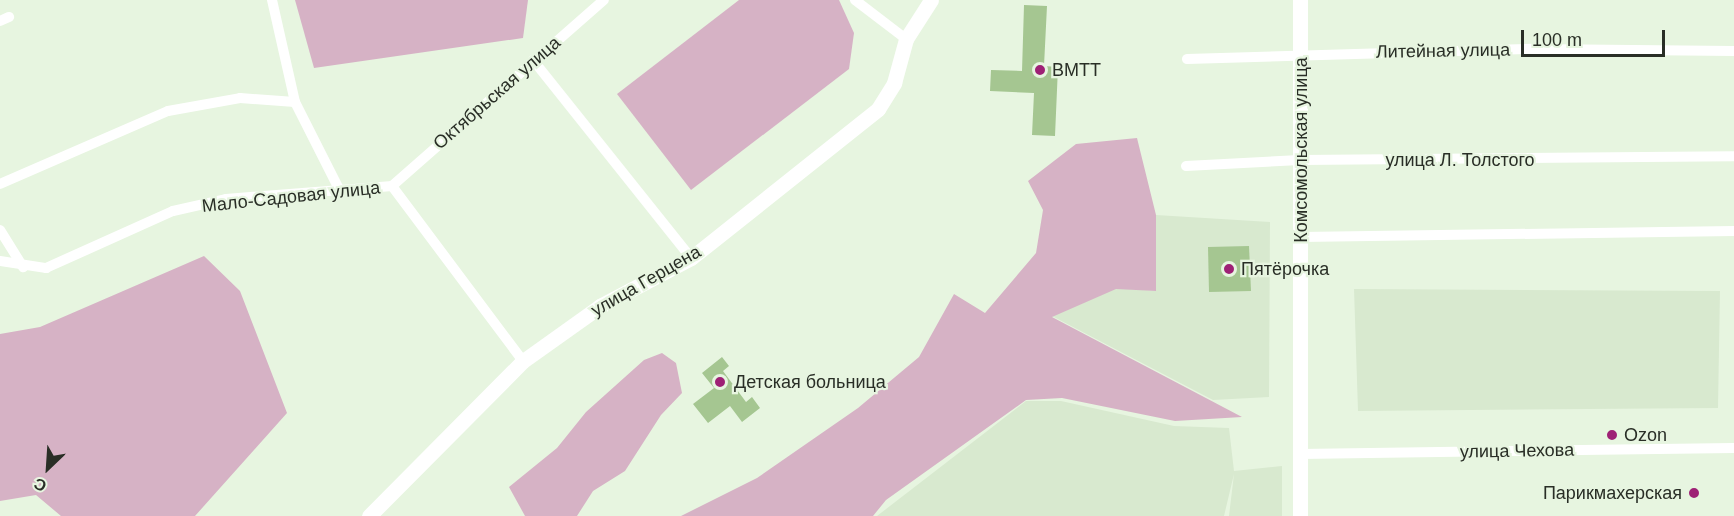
<!DOCTYPE html>
<html>
<head>
<meta charset="utf-8">
<style>
  body { margin:0 }
  #map { position:relative; width:1734px; height:516px; overflow:hidden; background:#e7f5e0; font-family:Helvetica,sans-serif }
  div>[style] { position:absolute }
  .built>* { inset:0; background:#d8e9cf }
  .green>* { inset:0; background:#d6b2c5 }
  .building>* { inset:0; background:#a5c691 }
  .street>* { height:10px; margin:-5px; padding:0 5px; transform-origin:5px; border-radius:5px; background:#fff }
  .secondary>* { height:15px; margin:-7.5px; padding:0 7.5px; transform-origin:7.5px; border-radius:7.5px; background:#fff }
  .dots>* { width:16px; height:16px; translate:-50% -50%; box-sizing:border-box; border:3px solid #e7f5e0; border-radius:50% }
  span { translate:-50% -50%; white-space:nowrap; text-align:center; line-height:1.15; -webkit-text-stroke:4.5px #e7f5e0; paint-order:stroke }
  .street-label { font-size:18px; color:#292e26 }
  .poi-label { font-size:18px; color:#292e26 }
  .left { translate:0 -50%; text-align:left }
  .right { translate:-100% -50%; text-align:right }
  .north { position:absolute; left:18px; top:438px; width:60px; height:60px; -webkit-text-stroke:4px #e7f5e0; paint-order:stroke; rotate:205deg; font-size:16px; font-weight:700; line-height:24px; text-align:center; color:#292e26 }
  .north::after { content:''; display:block; margin:auto; width:21px; height:27px; background:#292e26; clip-path:polygon(50% 0,100% 100%,50% 72%,0 100%) }
  .scale { position:absolute; left:1521px; top:30px; width:144px; height:27px; box-sizing:border-box; border:3px solid #292e26; border-top:0; padding-left:8px; font-size:18px; line-height:21px; white-space:nowrap; color:#292e26; -webkit-text-stroke:4px #e7f5e0; paint-order:stroke }
</style>
</head>
<body>
<div id="map">
  <div class="built">
    <div style="clip-path:polygon(1156px 215px,1270px 222px,1269px 397px,1213px 400px,1052px 316px,1116px 288px,1156px 291px)"></div>
    <div style="clip-path:polygon(1354px 289px,1720px 291px,1718px 408px,1358px 411px)"></div>
    <div style="clip-path:polygon(1026px 401px,1061px 401px,1174px 426px,1229px 428px,1234px 471px,1282px 466px,1282px 516px,1229px 516px,1234px 474px,1224px 516px,877px 516px)"></div>
  </div>
  <div class="green">
    <div style="clip-path:polygon(295px 0,528px 0,523px 38px,314px 68px)"></div>
    <div style="clip-path:polygon(739px 0,839px 0,854px 33px,849px 69px,691px 190px,617px 94px)"></div>
    <div style="clip-path:polygon(1137px 138px,1156px 215px,1156px 291px,1116px 289px,1052px 317px,1242px 417px,1175px 421px,1062px 398px,1026px 400px,886px 500px,873px 516px,681px 516px,757px 478px,858px 408px,919px 357px,954px 294px,985px 313px,1036px 253px,1043px 210px,1028px 181px,1076px 144px)"></div>
    <div style="clip-path:polygon(204px 256px,240px 291px,287px 413px,195px 516px,61px 516px,36px 495px,0 501px,0 334px,40px 327px)"></div>
    <div style="clip-path:polygon(662px 353px,676px 363px,682px 393px,661px 415px,625px 471px,593px 491px,577px 516px,525px 516px,509px 487px,557px 448px,586px 412px,644px 360px)"></div>
  </div>
  <div class="building">
    <div style="clip-path:polygon(1024px 5px,1047px 6px,1044px 66px,1058px 67px,1055px 136px,1032px 135px,1034px 93px,990px 91px,991px 70px,1022px 71px)"></div>
    <div style="clip-path:polygon(1249px 246px,1251px 291px,1209px 292px,1208px 247px)"></div>
    <div style="clip-path:polygon(722px 357px,729px 366px,723px 371px,746px 402px,752px 397px,760px 408px,742px 422px,730px 406px,708px 423px,693px 404px,714px 388px,702px 373px)"></div>
  </div>
  <div class="street">
    <div style="left:272px;top:0;width:105px;rotate:77.3deg"></div>
    <div style="left:295px;top:102px;width:97px;rotate:63.2deg"></div>
    <div style="left:855px;top:0;width:64px;rotate:37.4deg"></div>
    <div style="left:0;top:21px;width:10px;rotate:-24deg"></div>
    <div style="left:1187px;top:59px;width:345px;rotate:-1.7deg"></div>
    <div style="left:1532px;top:49px;width:202px;rotate:0.6deg"></div>
    <div style="left:533px;top:60px;width:253px;rotate:51.4deg"></div>
    <div style="left:1186px;top:166px;width:114px;rotate:-3deg"></div>
    <div style="left:1300px;top:160px;width:434px;rotate:-0.5deg"></div>
    <div style="left:0;top:184px;width:183px;rotate:-23.5deg"></div>
    <div style="left:168px;top:111px;width:73px;rotate:-10.2deg"></div>
    <div style="left:240px;top:98px;width:55px;rotate:4.2deg"></div>
    <div style="left:392px;top:186px;width:219px;rotate:53.2deg"></div>
    <div style="left:0;top:230px;width:44px;rotate:58.1deg"></div>
    <div style="left:1301px;top:237px;width:433px;rotate:-0.8deg"></div>
    <div style="left:0;top:261px;width:47px;rotate:8.7deg"></div>
    <div style="left:46px;top:268px;width:139px;rotate:-24.2deg"></div>
    <div style="left:173px;top:211px;width:54px;rotate:-12.8deg"></div>
    <div style="left:226px;top:199px;width:167px;rotate:-4.5deg"></div>
    <div style="left:392px;top:186px;width:282px;rotate:-41.3deg"></div>
    <div style="left:1300px;top:454px;width:434px;rotate:-0.8deg"></div>
  </div>
  <div class="secondary">
    <div style="left:1300px;top:0;width:516px;rotate:90deg"></div>
    <div style="left:369px;top:516px;width:218px;rotate:-45.2deg"></div>
    <div style="left:523px;top:361px;width:95px;rotate:-35.5deg"></div>
    <div style="left:600px;top:306px;width:103px;rotate:-27.8deg"></div>
    <div style="left:691px;top:258px;width:239px;rotate:-38.5deg"></div>
    <div style="left:878px;top:109px;width:31px;rotate:-58deg"></div>
    <div style="left:894px;top:83px;width:46px;rotate:-74.7deg"></div>
    <div style="left:906px;top:39px;width:46px;rotate:-57.3deg"></div>
  </div>
  <div class="dots">
    <div style="left:1040px;top:70px;background:#9e2175"></div>
    <div style="left:1229px;top:269px;background:#9e2175"></div>
    <div style="left:720px;top:382px;background:#9e2175"></div>
    <div style="left:1612px;top:435px;background:#9e2175"></div>
    <div style="left:1694px;top:493px;background:#9e2175"></div>
  </div>
  <div class="street-label">
    <span style="left:1443px;top:51px;rotate:-1deg">Литейная улица</span>
    <span style="left:497px;top:93px;rotate:-41deg">Октябрьская улица</span>
    <span style="left:1301px;top:150px;rotate:-90deg">Комсомольская улица</span>
    <span style="left:1460px;top:160px">улица Л. Толстого</span>
    <span style="left:291px;top:197px;rotate:-6deg">Мало-Садовая улица</span>
    <span style="left:646px;top:281px;rotate:-30deg">улица Герцена</span>
    <span style="left:1517px;top:451px;rotate:-1deg">улица Чехова</span>
  </div>
  <div class="poi-label">
    <span class="left" style="left:1052px;top:70px">ВМТТ</span>
    <span class="left" style="left:1241px;top:269px">Пятёрочка</span>
    <span class="left" style="left:734px;top:382px">Детская больница</span>
    <span class="left" style="left:1624px;top:435px">Ozon</span>
    <span class="right" style="left:1682px;top:493px">Парикмахерская</span>
  </div>
  <div class="north">С</div>
  <div class="scale">100 m</div>
</div>
</body>
</html>
